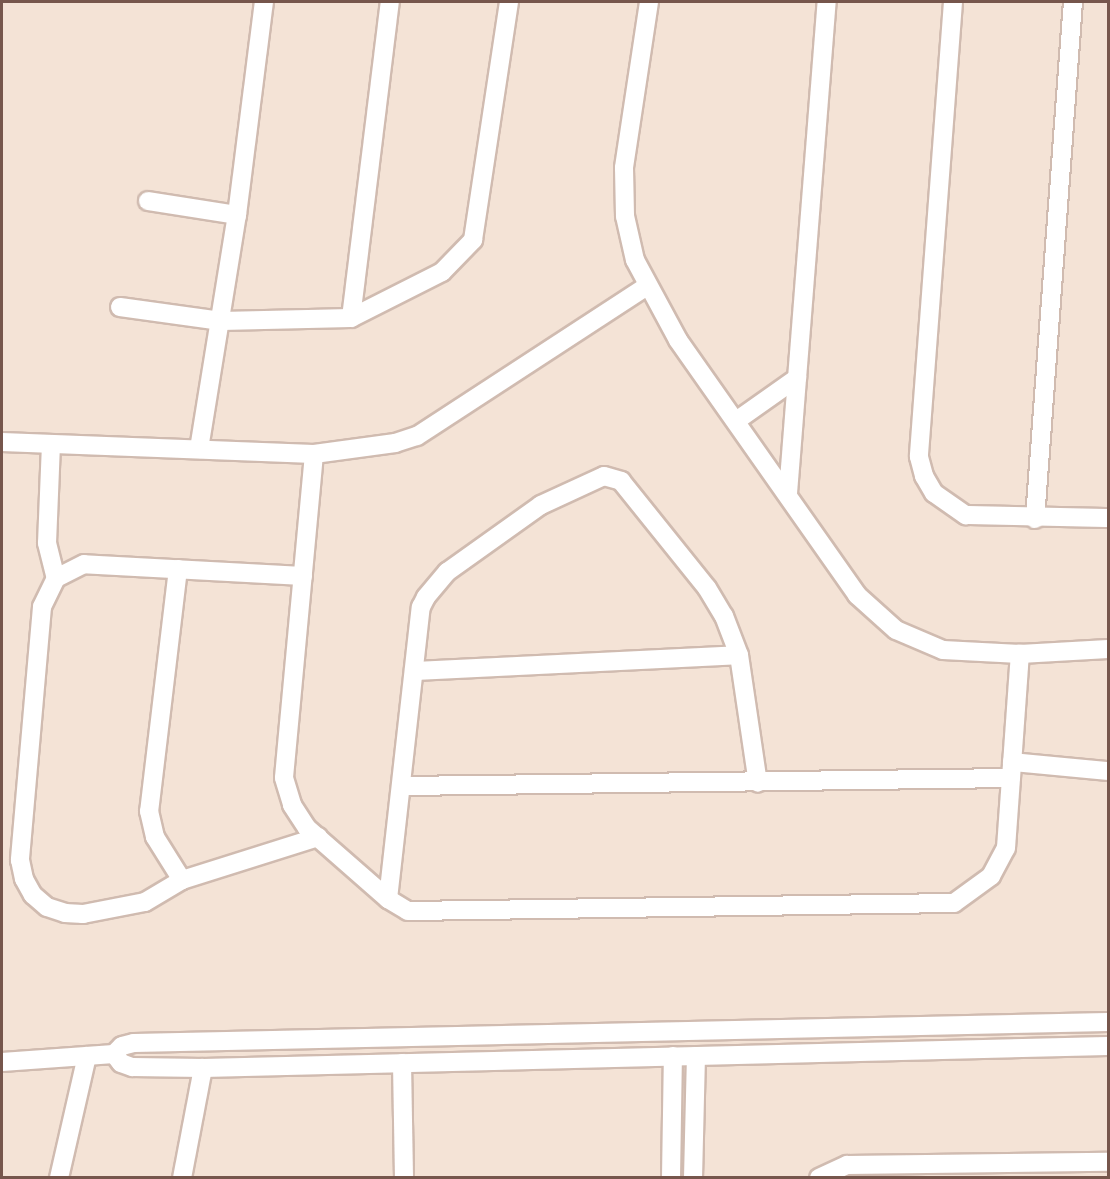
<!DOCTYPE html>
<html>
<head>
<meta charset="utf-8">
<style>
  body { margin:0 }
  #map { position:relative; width:1110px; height:1179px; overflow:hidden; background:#fcf2e8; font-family:"Public Sans",sans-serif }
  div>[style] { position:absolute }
  .residential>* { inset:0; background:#f4e3d6 }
  .roads { filter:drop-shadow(2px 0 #d0bbb0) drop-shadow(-2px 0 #d0bbb0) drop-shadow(0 2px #d0bbb0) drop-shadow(0 -2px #d0bbb0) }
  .street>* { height:18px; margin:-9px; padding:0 9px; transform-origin:9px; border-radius:9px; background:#fff }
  span { translate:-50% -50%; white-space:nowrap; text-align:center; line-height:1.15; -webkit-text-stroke:4.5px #fff6ee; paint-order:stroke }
  .frame { position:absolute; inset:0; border:3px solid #76564c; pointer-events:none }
</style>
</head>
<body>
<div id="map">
  <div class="residential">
    <div style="clip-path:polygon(2px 2px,1108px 2px,1108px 1177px,2px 1178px)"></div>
  </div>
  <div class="roads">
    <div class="street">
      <div style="left:649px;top:2px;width:168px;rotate:98.6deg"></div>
      <div style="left:624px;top:168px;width:48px;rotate:88.8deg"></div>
      <div style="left:625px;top:216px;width:45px;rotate:77.2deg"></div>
      <div style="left:635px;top:260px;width:91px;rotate:61.7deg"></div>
      <div style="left:678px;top:340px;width:312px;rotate:54.9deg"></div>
      <div style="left:857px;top:595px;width:52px;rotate:41.9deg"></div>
      <div style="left:896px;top:630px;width:51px;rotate:23.1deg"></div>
      <div style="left:943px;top:650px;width:77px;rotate:3deg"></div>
      <div style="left:1020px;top:654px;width:88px;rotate:-3.3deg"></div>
      <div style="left:953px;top:2px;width:456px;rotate:94.3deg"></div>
      <div style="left:919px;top:457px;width:20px;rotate:75deg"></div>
      <div style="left:924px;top:476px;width:20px;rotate:60deg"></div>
      <div style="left:934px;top:493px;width:39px;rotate:35deg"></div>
      <div style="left:966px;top:515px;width:142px;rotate:1.2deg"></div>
      <div style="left:148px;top:201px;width:90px;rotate:8.9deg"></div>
      <div style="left:120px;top:307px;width:102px;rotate:7.9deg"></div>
      <div style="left:221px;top:321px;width:130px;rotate:-1.3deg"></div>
      <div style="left:351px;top:318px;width:102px;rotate:-26.8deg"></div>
      <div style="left:442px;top:272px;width:45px;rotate:-45.9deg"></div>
      <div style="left:473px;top:240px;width:241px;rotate:-81.4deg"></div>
      <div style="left:351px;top:318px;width:318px;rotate:-83deg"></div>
      <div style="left:736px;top:421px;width:75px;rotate:-35.2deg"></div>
      <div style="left:2px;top:442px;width:312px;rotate:2.2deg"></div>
      <div style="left:314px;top:454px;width:82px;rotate:-7.7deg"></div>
      <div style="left:395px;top:443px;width:23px;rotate:-18deg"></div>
      <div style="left:417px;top:436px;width:273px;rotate:-33.1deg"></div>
      <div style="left:51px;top:444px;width:99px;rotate:92.3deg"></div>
      <div style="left:47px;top:543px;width:36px;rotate:76deg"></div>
      <div style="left:199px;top:449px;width:237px;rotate:-80.8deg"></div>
      <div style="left:237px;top:215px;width:215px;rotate:-82.8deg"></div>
      <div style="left:314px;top:454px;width:325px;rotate:95.3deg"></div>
      <div style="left:284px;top:778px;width:28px;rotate:73deg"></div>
      <div style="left:292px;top:805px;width:27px;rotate:57deg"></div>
      <div style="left:307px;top:828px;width:108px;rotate:41.2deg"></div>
      <div style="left:388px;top:899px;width:23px;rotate:31deg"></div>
      <div style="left:408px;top:911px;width:546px;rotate:-0.84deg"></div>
      <div style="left:954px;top:903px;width:46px;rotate:-36.1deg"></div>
      <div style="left:991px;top:876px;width:32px;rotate:-62deg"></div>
      <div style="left:1006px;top:848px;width:195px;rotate:-85.9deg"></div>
      <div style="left:788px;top:493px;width:493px;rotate:-85.5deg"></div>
      <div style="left:1035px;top:519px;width:518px;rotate:-85.8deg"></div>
      <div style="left:178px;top:569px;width:244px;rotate:96.8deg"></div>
      <div style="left:149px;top:811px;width:27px;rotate:77deg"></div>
      <div style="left:155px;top:837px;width:51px;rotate:57.9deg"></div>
      <div style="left:303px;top:576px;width:219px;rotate:-176.9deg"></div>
      <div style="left:84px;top:564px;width:31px;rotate:153deg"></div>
      <div style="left:56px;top:578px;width:32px;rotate:116deg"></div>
      <div style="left:42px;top:607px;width:254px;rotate:95deg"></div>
      <div style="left:20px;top:860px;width:19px;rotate:78deg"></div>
      <div style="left:24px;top:879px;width:18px;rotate:61deg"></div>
      <div style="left:33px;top:895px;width:18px;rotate:41deg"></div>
      <div style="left:47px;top:907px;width:19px;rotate:18deg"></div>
      <div style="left:65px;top:913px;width:18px;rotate:3deg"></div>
      <div style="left:83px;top:914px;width:63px;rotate:-11deg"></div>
      <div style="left:145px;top:902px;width:43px;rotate:-30.7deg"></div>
      <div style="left:182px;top:880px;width:143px;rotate:-17.5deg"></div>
      <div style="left:414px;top:671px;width:325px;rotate:-2.8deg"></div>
      <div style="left:1012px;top:762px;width:96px;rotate:5.4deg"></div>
      <div style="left:402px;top:786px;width:609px;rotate:-0.75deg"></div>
      <div style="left:388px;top:899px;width:294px;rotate:-83.6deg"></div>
      <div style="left:421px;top:607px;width:11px;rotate:-63deg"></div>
      <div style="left:426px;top:597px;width:33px;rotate:-50deg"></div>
      <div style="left:447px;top:572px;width:115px;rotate:-35.5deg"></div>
      <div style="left:541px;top:505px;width:69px;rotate:-24.7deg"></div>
      <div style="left:604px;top:476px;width:18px;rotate:16deg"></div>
      <div style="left:621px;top:481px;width:137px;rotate:51.2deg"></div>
      <div style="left:707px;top:588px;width:33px;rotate:59deg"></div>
      <div style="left:724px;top:616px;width:42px;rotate:69deg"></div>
      <div style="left:739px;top:655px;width:129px;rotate:81.6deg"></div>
      <div style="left:114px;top:1054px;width:11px;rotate:52deg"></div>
      <div style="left:121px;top:1063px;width:12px;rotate:20deg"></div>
      <div style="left:132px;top:1067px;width:71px;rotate:0.8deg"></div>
      <div style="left:203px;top:1068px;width:905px;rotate:-1.39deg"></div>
      <div style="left:2px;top:1062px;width:112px;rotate:-4.1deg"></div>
      <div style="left:114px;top:1054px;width:11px;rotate:-45deg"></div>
      <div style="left:122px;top:1046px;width:12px;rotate:-14deg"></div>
      <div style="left:134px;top:1043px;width:974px;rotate:-1.24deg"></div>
      <div style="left:402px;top:1063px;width:115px;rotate:89deg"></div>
      <div style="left:59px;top:1178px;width:125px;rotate:-77.1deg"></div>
      <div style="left:182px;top:1178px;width:112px;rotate:-79.2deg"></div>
      <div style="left:671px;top:1178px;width:122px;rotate:-89.1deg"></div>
      <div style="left:693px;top:1178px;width:122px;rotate:-88.6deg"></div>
      <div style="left:819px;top:1178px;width:31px;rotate:-25deg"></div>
      <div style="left:847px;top:1165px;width:261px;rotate:-0.7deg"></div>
    </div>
  </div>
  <div class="frame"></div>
</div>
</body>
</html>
